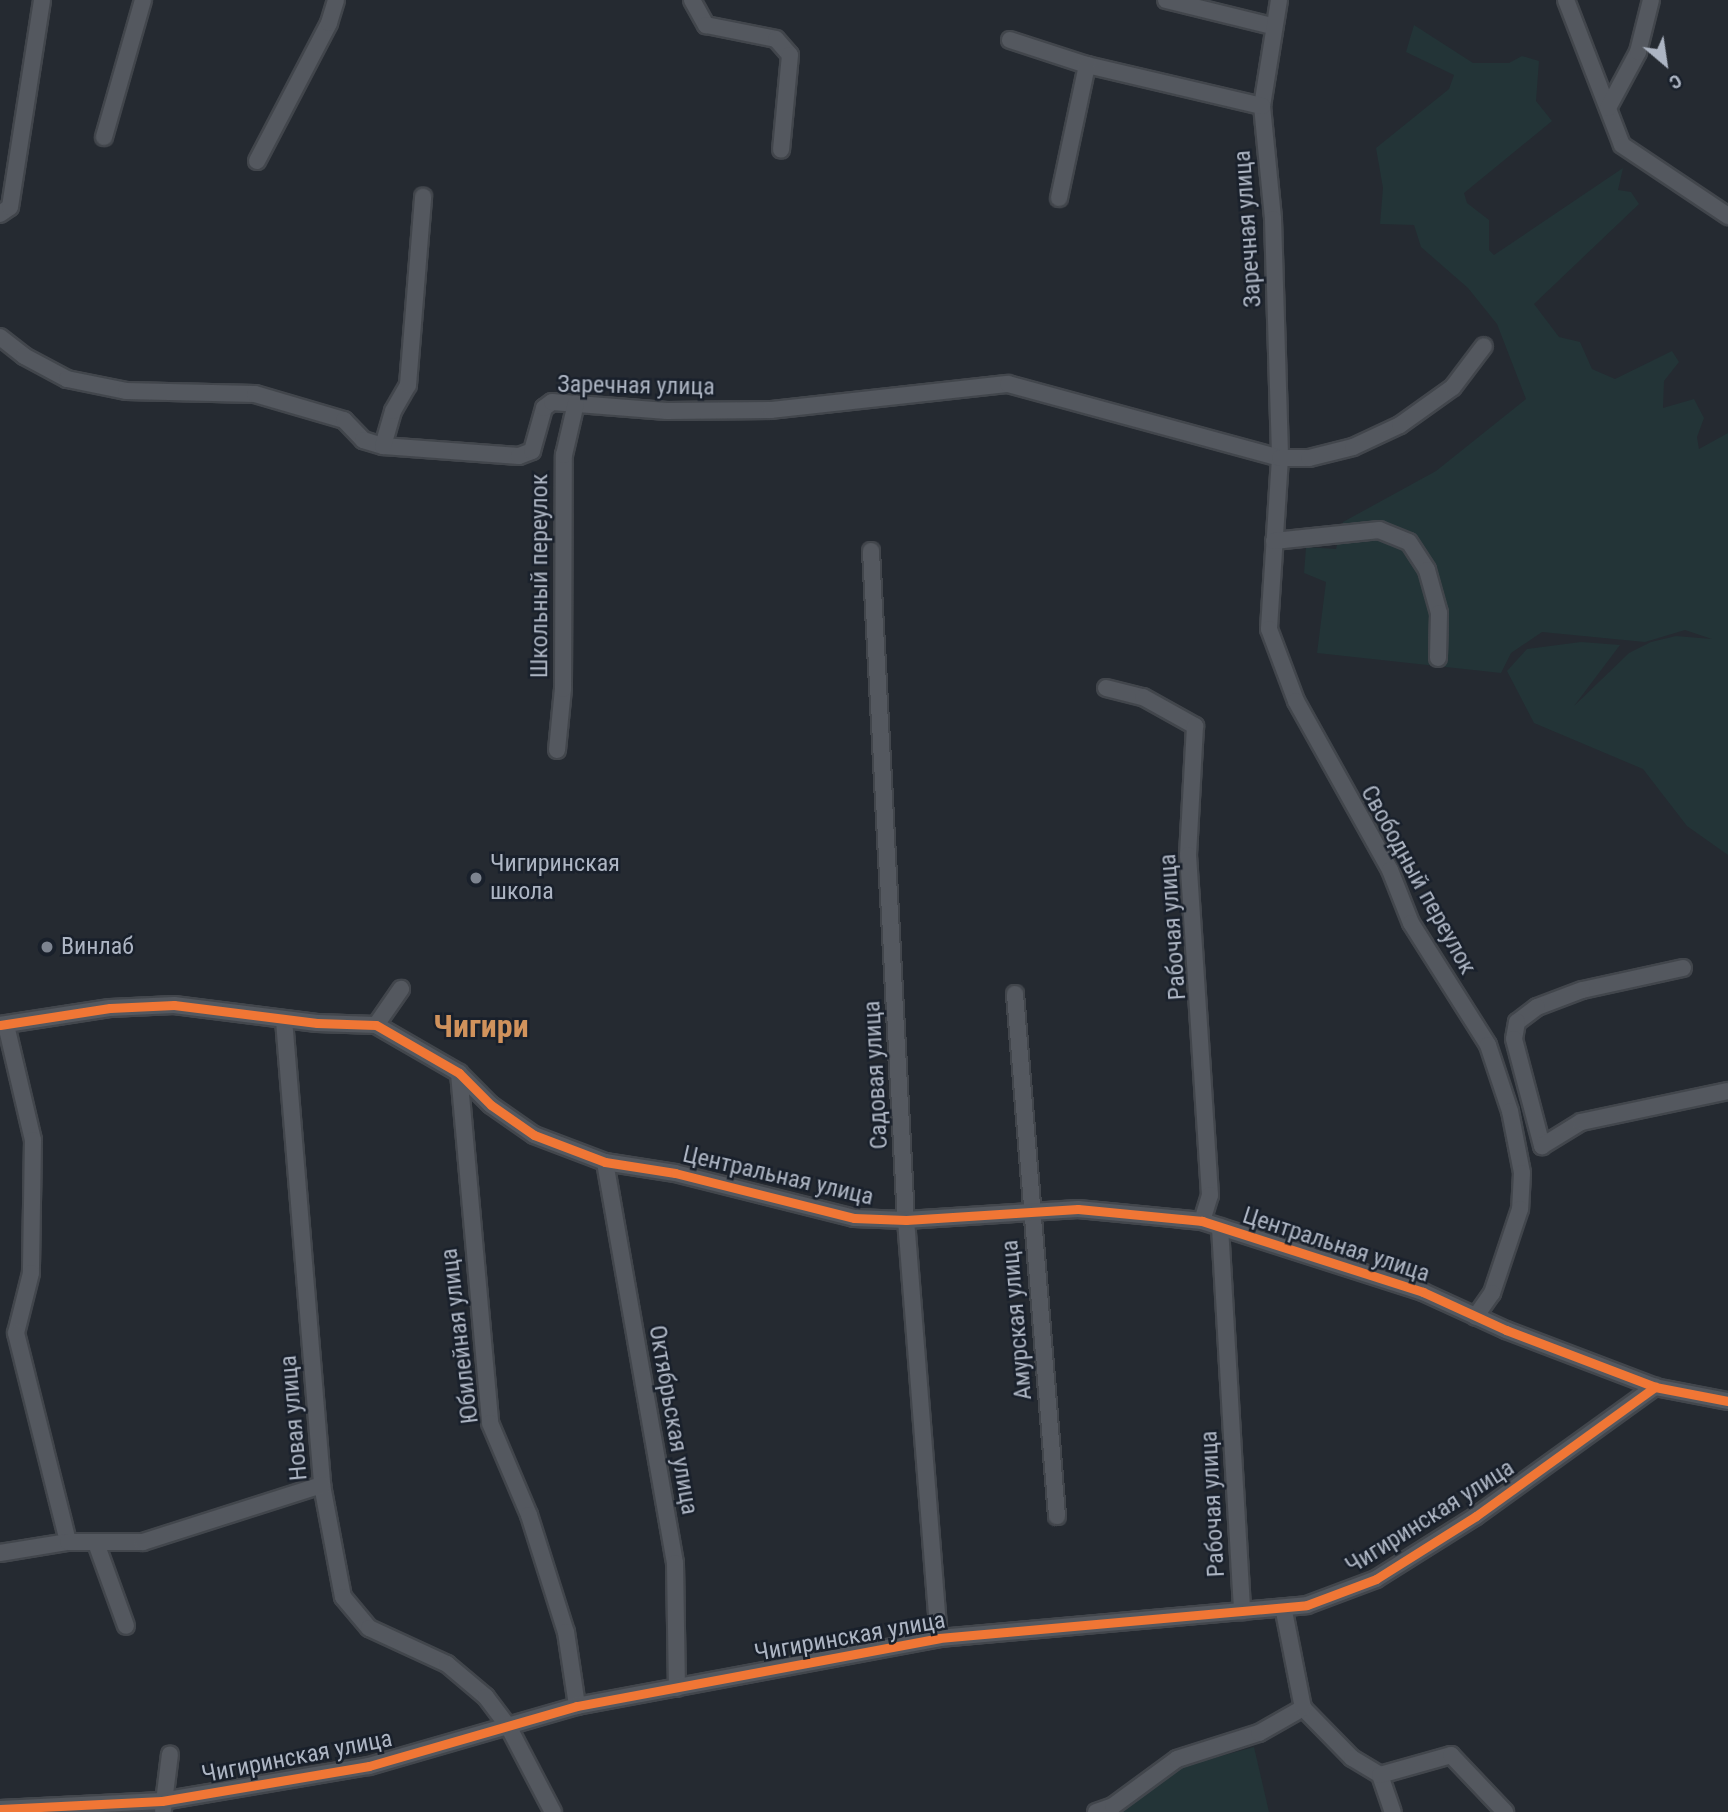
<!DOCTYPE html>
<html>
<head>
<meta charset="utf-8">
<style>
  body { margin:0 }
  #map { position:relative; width:1728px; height:1812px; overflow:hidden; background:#252a31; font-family:"Roboto Condensed",sans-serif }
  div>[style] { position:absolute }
  .green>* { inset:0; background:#233437 }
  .roads { filter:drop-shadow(2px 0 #42464c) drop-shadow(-2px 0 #42464c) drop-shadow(0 2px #42464c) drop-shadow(0 -2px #42464c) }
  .minor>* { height:16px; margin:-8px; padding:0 8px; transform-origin:8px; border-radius:8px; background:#54585f }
  .cycleway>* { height:9px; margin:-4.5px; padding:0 4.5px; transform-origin:4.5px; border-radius:4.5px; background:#f07635 }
  .dots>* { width:19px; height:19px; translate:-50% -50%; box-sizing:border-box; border:4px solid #19202b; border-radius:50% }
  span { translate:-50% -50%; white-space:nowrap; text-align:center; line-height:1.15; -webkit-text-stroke:5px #19202b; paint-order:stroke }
  .street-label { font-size:24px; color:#adb5c3 }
  .poi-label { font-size:24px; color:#adb5c3 }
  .left { translate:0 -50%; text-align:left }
  .district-label { font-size:32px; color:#d0925c; font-weight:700 }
  .north { position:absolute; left:1630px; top:28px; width:70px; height:70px; -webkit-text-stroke:5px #19202b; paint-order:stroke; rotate:151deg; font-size:19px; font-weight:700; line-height:28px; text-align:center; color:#adb5c3 }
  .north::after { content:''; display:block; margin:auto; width:24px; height:32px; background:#adb5c3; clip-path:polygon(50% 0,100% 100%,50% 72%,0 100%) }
</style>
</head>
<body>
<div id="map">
  <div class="green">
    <div style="clip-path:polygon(1414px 25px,1473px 63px,1509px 63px,1522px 56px,1539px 61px,1536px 101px,1552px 121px,1464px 193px,1467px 203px,1489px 220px,1489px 250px,1494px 255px,1623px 168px,1618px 190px,1631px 192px,1639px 204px,1534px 304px,1559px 337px,1580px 342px,1592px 369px,1615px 379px,1672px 351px,1679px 362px,1664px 381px,1663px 408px,1694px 399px,1704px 418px,1697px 437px,1699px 449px,1728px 433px,1728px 855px,1687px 826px,1643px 769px,1534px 723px,1507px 671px,1527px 649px,1581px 642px,1620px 645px,1574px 706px,1629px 653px,1651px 642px,1676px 636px,1712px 639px,1685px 630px,1645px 642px,1542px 632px,1511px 653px,1501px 673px,1317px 653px,1326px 582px,1304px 573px,1306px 547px,1336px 549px,1343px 522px,1436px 471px,1526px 399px,1497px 324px,1468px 288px,1421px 247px,1414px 225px,1380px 224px,1383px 188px,1376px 148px,1449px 89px,1454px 75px,1406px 52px)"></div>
    <div style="clip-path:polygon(1254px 1747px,1269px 1812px,1114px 1812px,1180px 1767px)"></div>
  </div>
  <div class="roads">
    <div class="minor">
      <div style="left:692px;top:0;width:29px;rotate:61deg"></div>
      <div style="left:706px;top:25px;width:71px;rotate:11.3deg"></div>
      <div style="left:776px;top:39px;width:21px;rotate:49deg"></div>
      <div style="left:790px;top:55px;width:95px;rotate:95.4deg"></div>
      <div style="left:1166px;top:0;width:109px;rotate:13.8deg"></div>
      <div style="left:1279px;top:0;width:107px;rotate:99.1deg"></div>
      <div style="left:1262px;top:106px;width:114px;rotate:84.4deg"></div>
      <div style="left:1273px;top:219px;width:239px;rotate:88.3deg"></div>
      <div style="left:1280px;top:458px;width:171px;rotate:93.7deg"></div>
      <div style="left:1269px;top:629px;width:77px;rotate:69.4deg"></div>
      <div style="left:1296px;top:701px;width:193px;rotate:60.9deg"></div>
      <div style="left:1390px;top:870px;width:57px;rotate:68.4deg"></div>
      <div style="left:1411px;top:923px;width:144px;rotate:57.7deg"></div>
      <div style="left:1488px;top:1045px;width:70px;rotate:71.6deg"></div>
      <div style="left:1510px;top:1111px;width:63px;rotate:79deg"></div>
      <div style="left:1522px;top:1173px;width:36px;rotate:93deg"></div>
      <div style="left:1520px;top:1209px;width:89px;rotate:108.4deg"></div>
      <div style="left:1492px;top:1293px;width:29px;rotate:125deg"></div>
      <div style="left:1566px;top:0;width:155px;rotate:68.9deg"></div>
      <div style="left:1622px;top:145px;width:128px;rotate:33.8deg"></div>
      <div style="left:1010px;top:40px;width:81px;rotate:18deg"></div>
      <div style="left:1087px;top:65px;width:180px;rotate:13.2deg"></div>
      <div style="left:1608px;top:108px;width:64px;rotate:-61.8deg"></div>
      <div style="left:1638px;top:52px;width:54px;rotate:-76deg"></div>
      <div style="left:104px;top:137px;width:142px;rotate:-74.1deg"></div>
      <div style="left:257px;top:161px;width:156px;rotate:-62.4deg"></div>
      <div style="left:329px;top:23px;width:24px;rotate:-73deg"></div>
      <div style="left:1059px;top:198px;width:136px;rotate:-78.1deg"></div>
      <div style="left:0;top:214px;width:12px;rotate:-35deg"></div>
      <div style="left:10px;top:207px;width:209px;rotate:-81.2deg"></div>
      <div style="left:0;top:337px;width:31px;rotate:38deg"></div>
      <div style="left:24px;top:356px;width:49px;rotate:28.1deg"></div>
      <div style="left:67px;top:379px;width:60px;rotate:11.5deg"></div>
      <div style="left:126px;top:391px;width:129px;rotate:1.3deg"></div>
      <div style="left:255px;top:394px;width:93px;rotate:16.3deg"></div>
      <div style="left:344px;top:420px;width:28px;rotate:46deg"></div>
      <div style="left:363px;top:440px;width:21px;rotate:17deg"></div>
      <div style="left:383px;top:446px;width:136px;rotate:4.2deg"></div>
      <div style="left:519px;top:456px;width:14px;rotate:-21deg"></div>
      <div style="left:532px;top:451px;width:45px;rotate:-74.4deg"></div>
      <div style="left:544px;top:408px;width:10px;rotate:-37deg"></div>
      <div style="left:552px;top:402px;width:115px;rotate:4.5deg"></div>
      <div style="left:667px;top:411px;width:104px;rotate:-0.6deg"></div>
      <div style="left:771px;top:410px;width:238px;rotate:-6.3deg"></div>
      <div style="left:1008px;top:384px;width:282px;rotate:15.2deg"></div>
      <div style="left:1280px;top:458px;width:29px"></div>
      <div style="left:1309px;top:458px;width:45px;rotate:-14deg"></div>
      <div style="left:1353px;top:447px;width:52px;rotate:-25.1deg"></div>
      <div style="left:1400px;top:425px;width:65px;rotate:-35.6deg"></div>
      <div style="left:1453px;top:387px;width:51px;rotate:-52.9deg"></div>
      <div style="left:383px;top:446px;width:36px;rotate:-74deg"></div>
      <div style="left:393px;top:411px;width:30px;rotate:-60deg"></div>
      <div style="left:408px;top:385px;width:189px;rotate:-85.4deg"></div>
      <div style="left:1274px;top:541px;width:106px;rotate:-6deg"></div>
      <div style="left:1379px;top:530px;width:32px;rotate:22deg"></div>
      <div style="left:1409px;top:542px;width:33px;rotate:57deg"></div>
      <div style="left:1427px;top:570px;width:45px;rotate:74.4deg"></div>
      <div style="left:1439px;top:613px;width:45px;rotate:91.3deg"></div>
      <div style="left:871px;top:551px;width:670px;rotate:87.01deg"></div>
      <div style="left:906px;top:1220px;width:419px;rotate:85.5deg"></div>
      <div style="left:1106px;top:688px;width:38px;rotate:14deg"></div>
      <div style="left:1143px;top:697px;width:60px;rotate:29.1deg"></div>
      <div style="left:1195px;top:726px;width:129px;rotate:93.1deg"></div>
      <div style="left:1188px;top:855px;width:341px;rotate:86.3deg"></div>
      <div style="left:1210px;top:1195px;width:27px;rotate:107deg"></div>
      <div style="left:557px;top:750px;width:61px;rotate:-84.4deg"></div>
      <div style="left:563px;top:689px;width:234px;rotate:-89.8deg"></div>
      <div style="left:564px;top:455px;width:53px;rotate:-77deg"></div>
      <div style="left:1683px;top:968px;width:103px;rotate:167.7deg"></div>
      <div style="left:1582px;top:990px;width:48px;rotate:159.3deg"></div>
      <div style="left:1537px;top:1007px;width:25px;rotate:143deg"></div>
      <div style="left:1517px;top:1022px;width:17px;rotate:100deg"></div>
      <div style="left:1514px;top:1039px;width:111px;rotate:75.3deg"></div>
      <div style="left:1542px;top:1146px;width:46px;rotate:-31.6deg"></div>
      <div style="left:1581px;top:1122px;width:150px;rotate:-11.9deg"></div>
      <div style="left:1015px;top:994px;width:524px;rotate:85.4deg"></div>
      <div style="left:284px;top:1020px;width:467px;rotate:85.3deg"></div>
      <div style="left:322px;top:1485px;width:114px;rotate:79.4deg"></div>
      <div style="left:343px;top:1597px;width:40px;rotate:50deg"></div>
      <div style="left:369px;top:1628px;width:86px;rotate:24.8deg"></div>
      <div style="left:447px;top:1664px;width:51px;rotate:40.2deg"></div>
      <div style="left:486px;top:1697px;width:36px;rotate:53deg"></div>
      <div style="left:508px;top:1726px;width:97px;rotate:62.4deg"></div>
      <div style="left:0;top:1025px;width:111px;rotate:-8.8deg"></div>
      <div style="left:110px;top:1008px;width:64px;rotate:-2.7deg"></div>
      <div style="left:174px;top:1005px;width:144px;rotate:7.2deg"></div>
      <div style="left:317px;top:1023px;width:59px;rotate:1.9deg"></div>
      <div style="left:376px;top:1025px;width:96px;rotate:30deg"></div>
      <div style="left:459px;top:1073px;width:45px;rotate:45deg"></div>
      <div style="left:491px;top:1105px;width:52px;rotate:34.9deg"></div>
      <div style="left:534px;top:1135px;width:76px;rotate:20.8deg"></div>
      <div style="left:605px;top:1162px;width:71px;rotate:8.9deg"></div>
      <div style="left:675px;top:1173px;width:185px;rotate:14.1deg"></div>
      <div style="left:854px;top:1218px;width:52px;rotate:2.2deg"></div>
      <div style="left:906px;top:1220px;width:172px;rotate:-3.7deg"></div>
      <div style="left:1078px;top:1209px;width:125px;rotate:5.5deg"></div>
      <div style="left:1202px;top:1221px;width:232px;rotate:17.8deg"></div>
      <div style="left:1423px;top:1292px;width:91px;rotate:24.6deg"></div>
      <div style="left:1506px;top:1330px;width:160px;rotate:20.9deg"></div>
      <div style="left:1655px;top:1387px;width:74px;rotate:10.9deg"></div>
      <div style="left:6px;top:1025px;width:118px;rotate:76.8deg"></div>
      <div style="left:33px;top:1140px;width:133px;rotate:90.9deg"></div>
      <div style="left:31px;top:1273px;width:62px;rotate:104deg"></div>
      <div style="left:16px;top:1333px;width:215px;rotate:76deg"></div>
      <div style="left:376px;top:1025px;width:44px;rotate:-55.2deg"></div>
      <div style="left:459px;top:1073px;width:351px;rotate:84.9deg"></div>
      <div style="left:490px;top:1423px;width:100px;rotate:67deg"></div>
      <div style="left:529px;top:1515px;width:123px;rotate:72.5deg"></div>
      <div style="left:566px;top:1632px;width:75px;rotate:81.5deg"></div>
      <div style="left:605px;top:1162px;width:407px;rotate:80.1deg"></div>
      <div style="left:675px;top:1563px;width:125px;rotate:89.1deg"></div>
      <div style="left:1220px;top:1227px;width:385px;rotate:86.7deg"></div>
      <div style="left:96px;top:1543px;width:88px;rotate:70.1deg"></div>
      <div style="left:0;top:1553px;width:69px;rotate:-9.2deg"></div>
      <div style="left:68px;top:1542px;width:75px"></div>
      <div style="left:143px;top:1542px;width:188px;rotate:-17.7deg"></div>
      <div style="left:1303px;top:1708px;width:70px;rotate:45.6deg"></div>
      <div style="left:1352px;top:1758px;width:33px;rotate:31deg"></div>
      <div style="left:1380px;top:1775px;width:39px;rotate:71deg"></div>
      <div style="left:1380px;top:1775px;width:74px;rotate:-15.7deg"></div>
      <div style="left:1451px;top:1755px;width:79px;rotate:46.5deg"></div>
      <div style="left:0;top:1809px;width:162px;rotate:-2.8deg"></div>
      <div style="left:162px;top:1801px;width:210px;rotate:-9.6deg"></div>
      <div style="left:369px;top:1766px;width:216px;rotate:-16.1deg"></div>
      <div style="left:577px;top:1706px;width:368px;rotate:-10.6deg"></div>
      <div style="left:939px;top:1638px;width:369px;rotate:-5.1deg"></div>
      <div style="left:1307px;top:1605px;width:74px;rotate:-20.6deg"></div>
      <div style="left:1376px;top:1579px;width:118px;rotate:-32.2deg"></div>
      <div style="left:1476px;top:1516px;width:221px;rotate:-35.8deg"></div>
      <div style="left:163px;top:1810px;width:56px;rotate:-82.9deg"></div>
      <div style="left:1096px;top:1812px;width:18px;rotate:-19deg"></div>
      <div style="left:1113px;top:1806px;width:79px;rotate:-36.3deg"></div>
      <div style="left:1177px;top:1759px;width:86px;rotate:-17.6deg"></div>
      <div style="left:1259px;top:1733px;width:51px;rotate:-29.6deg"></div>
      <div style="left:1303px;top:1708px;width:99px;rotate:-101.1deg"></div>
    </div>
  </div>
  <div class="cycleway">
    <div style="left:0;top:1025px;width:111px;rotate:-8.8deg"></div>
    <div style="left:110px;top:1008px;width:64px;rotate:-2.7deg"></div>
    <div style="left:174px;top:1005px;width:144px;rotate:7.2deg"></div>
    <div style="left:317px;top:1023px;width:59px;rotate:1.9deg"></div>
    <div style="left:376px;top:1025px;width:96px;rotate:30deg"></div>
    <div style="left:459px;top:1073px;width:45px;rotate:45deg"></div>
    <div style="left:491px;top:1105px;width:52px;rotate:34.9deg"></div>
    <div style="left:534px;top:1135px;width:76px;rotate:20.8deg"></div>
    <div style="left:605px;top:1162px;width:71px;rotate:8.9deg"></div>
    <div style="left:675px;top:1173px;width:185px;rotate:14.1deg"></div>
    <div style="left:854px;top:1218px;width:52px;rotate:2.2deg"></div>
    <div style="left:906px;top:1220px;width:172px;rotate:-3.7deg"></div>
    <div style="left:1078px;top:1209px;width:125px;rotate:5.5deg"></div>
    <div style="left:1202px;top:1221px;width:232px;rotate:17.8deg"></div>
    <div style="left:1423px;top:1292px;width:91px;rotate:24.6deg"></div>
    <div style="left:1506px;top:1330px;width:160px;rotate:20.9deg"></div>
    <div style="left:1655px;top:1387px;width:74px;rotate:10.9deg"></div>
    <div style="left:0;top:1809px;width:162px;rotate:-2.8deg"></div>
    <div style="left:162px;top:1801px;width:210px;rotate:-9.6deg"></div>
    <div style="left:369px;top:1766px;width:216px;rotate:-16.1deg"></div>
    <div style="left:577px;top:1706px;width:368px;rotate:-10.6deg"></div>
    <div style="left:939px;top:1638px;width:369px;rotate:-5.1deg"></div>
    <div style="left:1307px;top:1605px;width:74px;rotate:-20.6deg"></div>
    <div style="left:1376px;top:1579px;width:118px;rotate:-32.2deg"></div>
    <div style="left:1476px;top:1516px;width:221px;rotate:-35.8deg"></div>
  </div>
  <div class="dots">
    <div style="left:476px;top:878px;background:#7d8490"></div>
    <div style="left:47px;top:947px;background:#7d8490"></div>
  </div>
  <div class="street-label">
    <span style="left:1248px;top:229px;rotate:-94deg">Заречная улица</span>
    <span style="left:636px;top:386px;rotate:1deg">Заречная улица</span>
    <span style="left:540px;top:576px;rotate:-90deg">Школьный переулок</span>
    <span style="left:1418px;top:880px;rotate:61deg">Свободный переулок</span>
    <span style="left:1173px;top:927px;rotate:-94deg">Рабочая улица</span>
    <span style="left:876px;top:1075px;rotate:-93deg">Садовая улица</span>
    <span style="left:778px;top:1176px;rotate:13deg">Центральная улица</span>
    <span style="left:1336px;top:1245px;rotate:18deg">Центральная улица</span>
    <span style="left:1017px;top:1320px;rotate:-95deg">Амурская улица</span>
    <span style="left:460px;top:1336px;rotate:-97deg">Юбилейная улица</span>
    <span style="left:294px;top:1418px;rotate:-95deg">Новая улица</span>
    <span style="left:673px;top:1420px;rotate:80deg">Октябрьская улица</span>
    <span style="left:1213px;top:1504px;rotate:-93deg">Рабочая улица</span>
    <span style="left:1430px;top:1517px;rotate:-32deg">Чигиринская улица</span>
    <span style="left:850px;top:1637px;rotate:-10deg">Чигиринская улица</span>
    <span style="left:297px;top:1757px;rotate:-11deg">Чигиринская улица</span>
  </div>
  <div class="poi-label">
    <span class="left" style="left:490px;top:878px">Чигиринская<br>школа</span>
    <span class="left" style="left:61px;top:947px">Винлаб</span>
  </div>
  <div class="district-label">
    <span style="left:481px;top:1026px">Чигири</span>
  </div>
  <div class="north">С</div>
</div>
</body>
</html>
